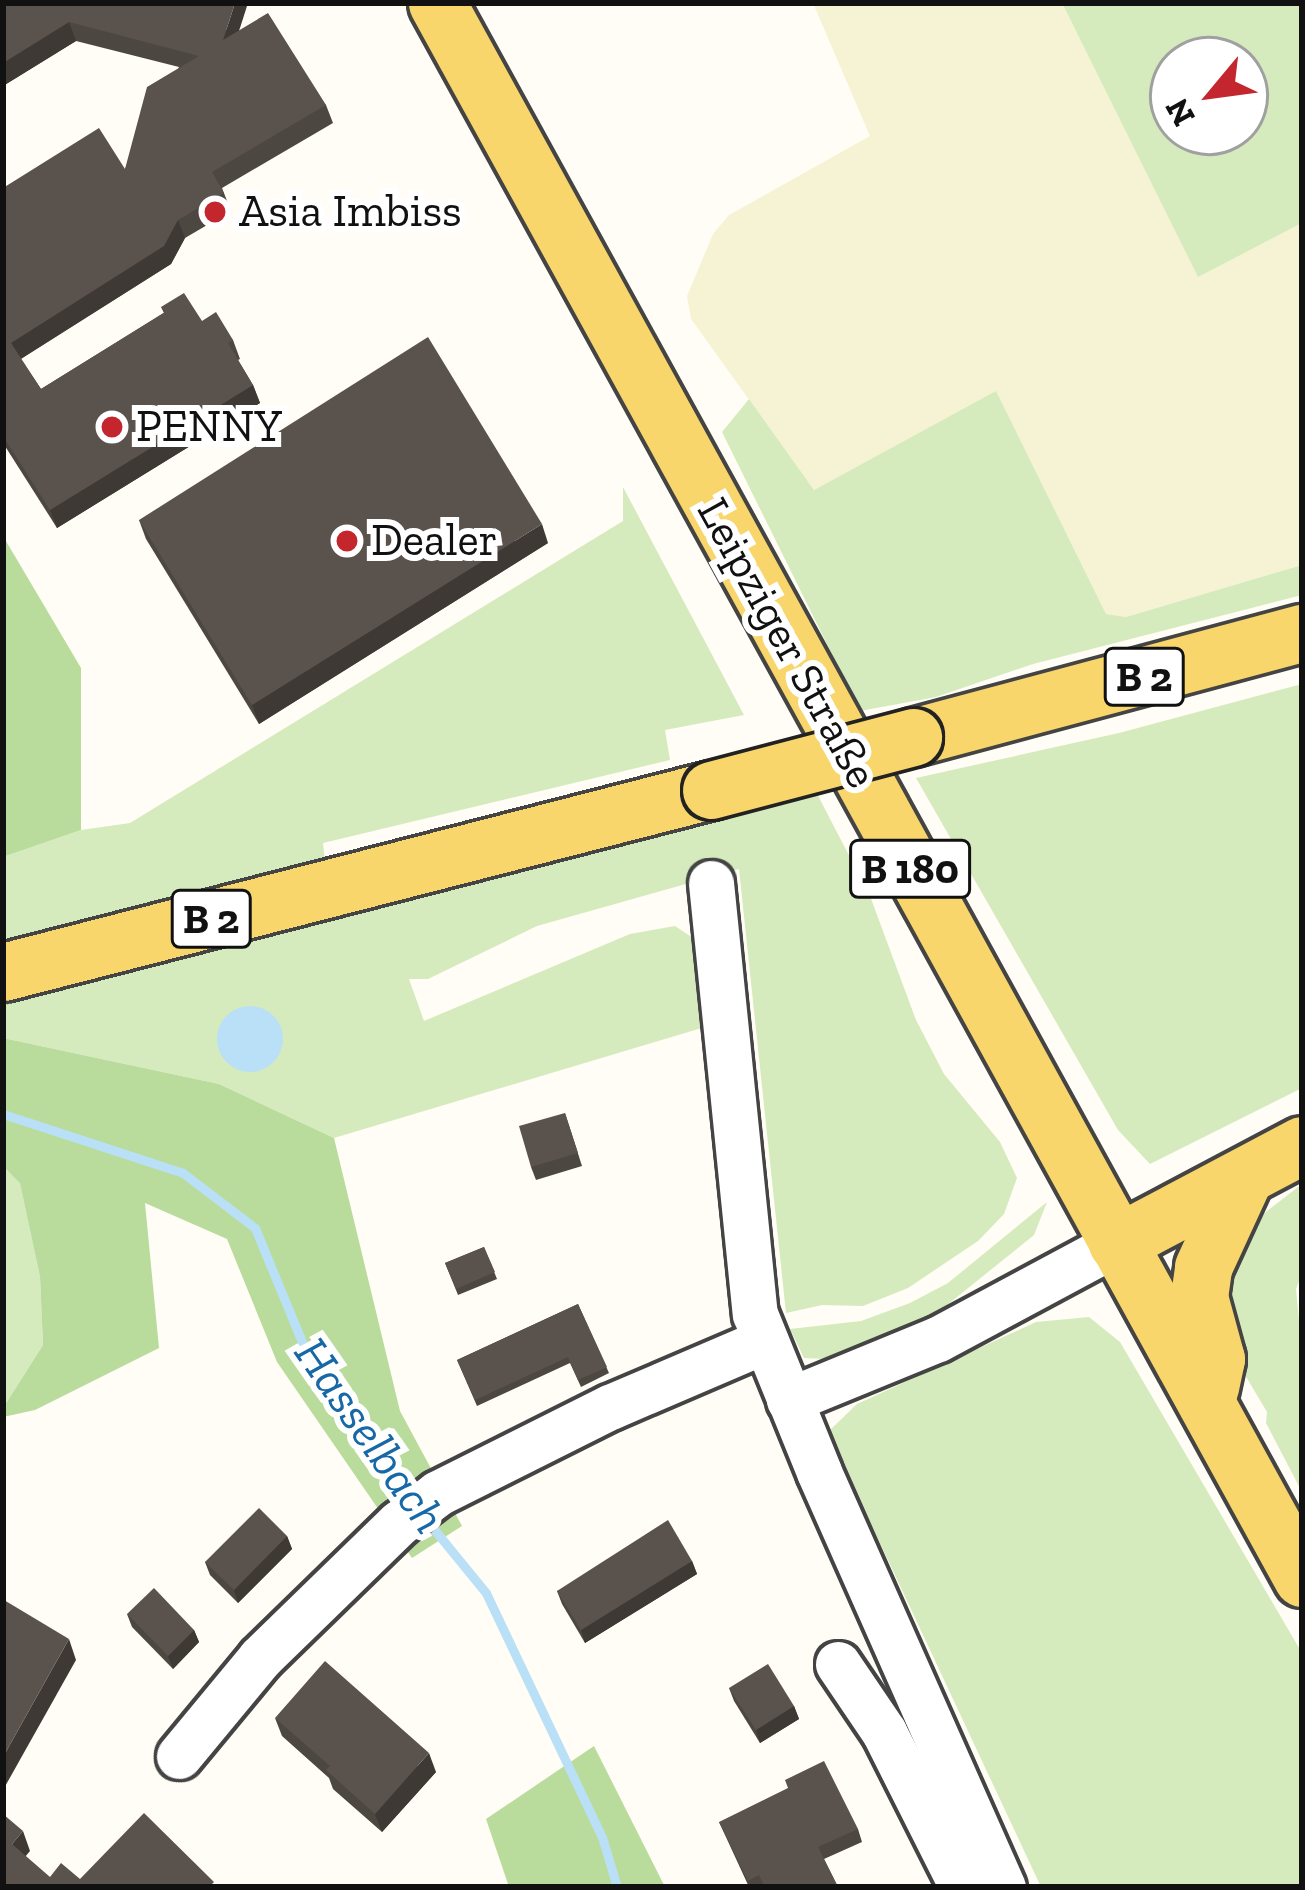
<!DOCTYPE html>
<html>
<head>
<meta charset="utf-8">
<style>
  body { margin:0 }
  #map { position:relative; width:1305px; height:1890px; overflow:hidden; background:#fffdf5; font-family:"Zilla Slab",serif }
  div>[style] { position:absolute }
  .farmland>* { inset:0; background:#f6f3d4 }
  .green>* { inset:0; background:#d5ebbd }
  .forest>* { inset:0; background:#b9dc9c }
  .water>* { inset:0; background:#b9e0f7 }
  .round { border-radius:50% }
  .stream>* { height:9px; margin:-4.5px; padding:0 4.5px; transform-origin:4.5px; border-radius:4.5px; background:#b9e0f7 }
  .roads { filter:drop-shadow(3px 0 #444) drop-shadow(-3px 0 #444) drop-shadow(0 3px #444) drop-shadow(0 -3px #444) }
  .minor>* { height:45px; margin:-22.5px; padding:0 22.5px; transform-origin:22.5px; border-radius:22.5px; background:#fff }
  .major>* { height:57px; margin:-28.5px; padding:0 28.5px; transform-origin:28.5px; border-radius:28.5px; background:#f9d66b }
  .bridges { filter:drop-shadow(3px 0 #222) drop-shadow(-3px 0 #222) drop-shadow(0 3px #222) drop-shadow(0 -3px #222) }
  .major-bridge>* { height:57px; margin:-28.5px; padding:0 28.5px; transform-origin:28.5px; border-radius:28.5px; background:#f9d66b }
  .wall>* { inset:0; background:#4d4742 }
  .shaded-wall>* { inset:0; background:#3f3936 }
  .building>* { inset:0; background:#5a524d }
  .dots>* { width:33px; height:33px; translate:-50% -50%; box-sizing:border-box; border:6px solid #fff; border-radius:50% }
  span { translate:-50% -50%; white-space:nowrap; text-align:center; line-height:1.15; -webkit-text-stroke:12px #fff; paint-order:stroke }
  .shield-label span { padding:3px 9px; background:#fff; border:3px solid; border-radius:9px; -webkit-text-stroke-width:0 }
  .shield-label { font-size:42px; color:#111; font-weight:700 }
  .poi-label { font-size:45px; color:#111 }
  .left { translate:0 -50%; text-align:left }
  .street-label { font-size:45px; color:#111 }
  .water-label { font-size:48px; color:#1768a6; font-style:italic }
  .frame { position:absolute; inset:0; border:6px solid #111; pointer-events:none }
  .north { position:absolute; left:1149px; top:36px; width:120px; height:120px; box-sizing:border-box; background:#fff; border:3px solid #a0a0a0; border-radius:50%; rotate:241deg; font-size:33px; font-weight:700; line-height:48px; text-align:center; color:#111 }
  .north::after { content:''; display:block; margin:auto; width:42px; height:54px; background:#c4262e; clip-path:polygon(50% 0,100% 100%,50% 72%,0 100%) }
</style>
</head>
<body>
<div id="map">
  <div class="farmland">
    <div style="clip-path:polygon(813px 3px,1062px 3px,1198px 276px,1302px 223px,1302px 565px,1126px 617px,1106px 614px,996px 392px,814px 490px,691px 319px,687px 296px,713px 234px,729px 215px,870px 136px)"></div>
  </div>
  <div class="green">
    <div style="clip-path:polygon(evenodd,1062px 3px,1302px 3px,1302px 223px,1198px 277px,1062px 3px,1245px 60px,1245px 132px,1173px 132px,1173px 60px,1245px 60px)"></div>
    <div style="clip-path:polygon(996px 391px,1106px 614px,1126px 617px,1302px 565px,1302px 595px,1033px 664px,936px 697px,860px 711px,722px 432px,749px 399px,814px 490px)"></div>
    <div style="clip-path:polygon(623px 487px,744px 715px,665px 730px,670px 760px,323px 843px,330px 910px,813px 786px,870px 896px,916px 1020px,944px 1074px,1000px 1142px,1017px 1178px,1004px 1214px,978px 1241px,908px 1288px,863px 1306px,822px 1305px,786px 1313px,739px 869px,537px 926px,428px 979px,409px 979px,424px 1021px,630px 934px,675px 926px,696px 940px,705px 1027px,334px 1138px,219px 1084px,3px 1038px,3px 857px,81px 830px,130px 823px,623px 521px)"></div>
    <div style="clip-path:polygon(1302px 684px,1302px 1088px,1150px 1164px,1118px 1130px,916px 778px,1119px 733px)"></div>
    <div style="clip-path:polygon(3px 1166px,20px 1182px,40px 1277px,43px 1345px,3px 1408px)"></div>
    <div style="clip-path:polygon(1302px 1184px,1302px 1274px,1296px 1289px,1302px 1352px,1302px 1492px,1266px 1423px,1267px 1412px,1229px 1348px,1219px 1296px,1254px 1221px)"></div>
    <div style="clip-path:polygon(1047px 1202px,1034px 1235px,916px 1330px,848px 1360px,804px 1358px,790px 1329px,861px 1321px,910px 1303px,948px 1283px)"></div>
    <div style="clip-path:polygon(1089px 1317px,1120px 1342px,1302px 1653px,1302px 1887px,1041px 1887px,828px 1432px,857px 1404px,1036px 1322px)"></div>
  </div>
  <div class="forest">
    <div style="clip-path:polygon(3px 536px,81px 668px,81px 830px,3px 857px)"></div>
    <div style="clip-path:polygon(3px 1038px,219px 1084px,334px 1138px,400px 1411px,462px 1526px,412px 1558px,277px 1362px,227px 1239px,145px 1203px,159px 1348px,35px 1410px,3px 1417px,3px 1408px,43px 1345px,40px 1277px,20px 1183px,3px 1166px)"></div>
    <div style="clip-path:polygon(594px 1746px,665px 1887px,509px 1887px,486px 1819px)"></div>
  </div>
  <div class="water">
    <div class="round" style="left:217px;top:1006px;width:66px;height:66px"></div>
  </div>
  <div class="stream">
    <div style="left:3px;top:1114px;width:189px;rotate:18.1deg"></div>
    <div style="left:183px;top:1173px;width:91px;rotate:37.4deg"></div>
    <div style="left:255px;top:1228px;width:129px;rotate:67.6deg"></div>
    <div style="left:304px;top:1347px;width:186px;rotate:55.5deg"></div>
    <div style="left:424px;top:1517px;width:98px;rotate:50.8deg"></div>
    <div style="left:486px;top:1593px;width:270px;rotate:64.6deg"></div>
    <div style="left:602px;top:1837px;width:52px;rotate:73.3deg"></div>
  </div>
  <div class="roads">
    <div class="minor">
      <div style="left:711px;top:883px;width:433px;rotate:84.2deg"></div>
      <div style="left:755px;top:1314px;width:170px;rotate:67.9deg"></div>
      <div style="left:819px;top:1472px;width:454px;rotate:66.1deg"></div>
      <div style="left:789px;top:1400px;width:161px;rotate:-22.3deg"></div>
      <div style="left:938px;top:1339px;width:203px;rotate:-28.2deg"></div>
      <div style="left:838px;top:1664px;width:82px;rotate:55.9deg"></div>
      <div style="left:884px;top:1732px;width:174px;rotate:63.3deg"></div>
      <div style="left:179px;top:1756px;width:127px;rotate:-50.4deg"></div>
      <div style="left:260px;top:1658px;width:194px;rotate:-44.2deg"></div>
      <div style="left:399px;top:1523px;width:49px;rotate:-37.6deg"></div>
      <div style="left:438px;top:1493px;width:192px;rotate:-26.6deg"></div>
      <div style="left:610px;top:1407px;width:168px;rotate:-23.2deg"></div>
    </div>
    <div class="major">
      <div style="left:437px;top:3px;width:1797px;rotate:61.22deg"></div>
      <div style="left:913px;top:737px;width:403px;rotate:-15deg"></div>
      <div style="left:3px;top:972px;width:731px;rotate:-14.42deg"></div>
      <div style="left:1117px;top:1243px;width:209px;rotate:-27.9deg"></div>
      <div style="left:1210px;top:1387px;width:29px;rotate:-78deg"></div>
      <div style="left:1216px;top:1359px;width:64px;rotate:-105.3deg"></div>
      <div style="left:1199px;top:1297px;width:30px;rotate:-82deg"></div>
      <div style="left:1203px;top:1267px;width:96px;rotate:-65.3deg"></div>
    </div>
  </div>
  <div class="bridges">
    <div class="major-bridge">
      <div style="left:711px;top:790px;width:209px;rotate:-14.7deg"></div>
    </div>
  </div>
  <div class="wall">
    <div style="clip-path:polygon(3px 3px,239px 31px,326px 105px,333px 123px,222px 188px,231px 211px,185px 238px,171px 264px,21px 359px,41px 389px,164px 313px,161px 307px,202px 321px,233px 340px,240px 359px,238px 360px,253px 385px,260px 403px,57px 528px,3px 443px,3px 188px,125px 169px,179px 67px,76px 41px,3px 86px)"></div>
    <div style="clip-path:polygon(139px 520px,548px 543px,259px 724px,146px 539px)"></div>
    <div style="clip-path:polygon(565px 1113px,582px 1166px,536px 1180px,531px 1167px)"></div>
    <div style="clip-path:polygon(484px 1247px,497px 1279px,458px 1295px,445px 1263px)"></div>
    <div style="clip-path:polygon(578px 1304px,609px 1373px,581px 1387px,570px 1363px,477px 1406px,457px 1360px)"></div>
    <div style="clip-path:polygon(287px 1536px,292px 1549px,238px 1603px,210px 1575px,205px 1562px)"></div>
    <div style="clip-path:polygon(692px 1561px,697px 1574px,585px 1643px,562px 1604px,557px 1591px)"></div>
    <div style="clip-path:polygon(127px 1614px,194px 1630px,199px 1642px,173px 1669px,132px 1627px)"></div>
    <div style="clip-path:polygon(729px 1688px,794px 1706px,799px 1719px,760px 1743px,734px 1701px)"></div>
    <div style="clip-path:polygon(275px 1718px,436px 1772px,382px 1832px,333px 1789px,329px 1778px,282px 1736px)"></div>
    <div style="clip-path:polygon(719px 1822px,858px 1829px,862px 1842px,824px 1859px,838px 1887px,749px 1887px)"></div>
  </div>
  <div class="shaded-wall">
    <div style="clip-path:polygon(235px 3px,248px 3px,230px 59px,223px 40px)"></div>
    <div style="clip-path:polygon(69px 22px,76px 41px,3px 86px,3px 63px)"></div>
    <div style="clip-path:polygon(178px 220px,185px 238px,171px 264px,17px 361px,11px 343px)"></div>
    <div style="clip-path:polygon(253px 385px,260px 403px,57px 528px,50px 510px)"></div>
    <div style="clip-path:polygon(542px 524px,548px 543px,259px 724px,252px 705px)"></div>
    <div style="clip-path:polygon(287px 1536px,292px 1549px,238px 1603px,234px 1590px)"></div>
    <div style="clip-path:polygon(692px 1561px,697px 1574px,585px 1643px,581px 1630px)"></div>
    <div style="clip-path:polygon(194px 1630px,199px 1642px,173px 1669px,168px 1656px)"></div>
    <div style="clip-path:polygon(69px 1639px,76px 1660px,3px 1790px,3px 1757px)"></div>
    <div style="clip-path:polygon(794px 1706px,799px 1719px,760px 1743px,756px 1730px)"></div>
    <div style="clip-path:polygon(429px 1753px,436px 1772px,382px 1832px,375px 1814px)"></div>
    <div style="clip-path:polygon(23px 1831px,30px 1851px,19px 1864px,12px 1844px)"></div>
  </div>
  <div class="building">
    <div style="clip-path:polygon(3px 3px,235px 3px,223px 40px,268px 13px,326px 105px,212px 172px,224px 193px,178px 220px,164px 246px,11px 343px,41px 389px,165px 312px,161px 307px,184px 293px,202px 321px,216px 312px,233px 340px,228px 343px,253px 385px,50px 510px,3px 436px,3px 188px,99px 128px,125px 169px,147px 87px,199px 56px,69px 22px,3px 63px)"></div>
    <div style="clip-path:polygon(428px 337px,542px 524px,252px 705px,139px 520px)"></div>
    <div style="clip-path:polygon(565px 1113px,578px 1153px,531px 1167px,519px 1126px)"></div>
    <div style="clip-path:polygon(484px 1247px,495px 1272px,456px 1289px,445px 1263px)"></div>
    <div style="clip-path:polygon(578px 1304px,607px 1367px,578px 1380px,568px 1357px,475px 1400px,457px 1360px)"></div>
    <div style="clip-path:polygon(259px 1508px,287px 1536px,234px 1590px,205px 1562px)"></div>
    <div style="clip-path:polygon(668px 1520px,692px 1561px,581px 1630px,557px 1591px)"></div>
    <div style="clip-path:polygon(154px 1588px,194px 1630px,168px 1656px,127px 1614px)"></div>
    <div style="clip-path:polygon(4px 1600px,69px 1639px,3px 1757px,3px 1602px)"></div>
    <div style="clip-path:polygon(325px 1661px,429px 1753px,375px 1814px,326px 1770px,330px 1766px,275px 1718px)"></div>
    <div style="clip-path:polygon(768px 1664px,794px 1706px,756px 1730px,729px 1688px)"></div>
    <div style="clip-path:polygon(824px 1761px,858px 1829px,818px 1847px,838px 1887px,765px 1887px,759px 1875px,748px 1881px,719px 1822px,788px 1788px,785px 1780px)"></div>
    <div style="clip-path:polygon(144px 1813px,214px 1882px,209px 1887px,3px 1887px,3px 1814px,23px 1831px,12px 1844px,50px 1877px,61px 1863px,80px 1879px)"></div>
  </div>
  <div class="dots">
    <div style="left:215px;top:212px;background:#c4262e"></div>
    <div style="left:112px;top:427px;background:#c4262e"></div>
    <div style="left:347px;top:541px;background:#c4262e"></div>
  </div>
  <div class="shield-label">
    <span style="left:1144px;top:677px">B 2</span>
    <span style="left:910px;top:869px">B 180</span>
    <span style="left:211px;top:919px">B 2</span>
  </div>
  <div class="poi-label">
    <span class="left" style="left:239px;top:212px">Asia Imbiss</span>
    <span class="left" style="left:136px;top:427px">PENNY</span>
    <span class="left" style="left:371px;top:541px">Dealer</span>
  </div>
  <div class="street-label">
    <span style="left:787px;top:643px;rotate:61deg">Leipziger Straße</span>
  </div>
  <div class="water-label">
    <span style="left:371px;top:1435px;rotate:55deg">Hasselbach</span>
  </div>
  <div class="frame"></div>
  <div class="north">N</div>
</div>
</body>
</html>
